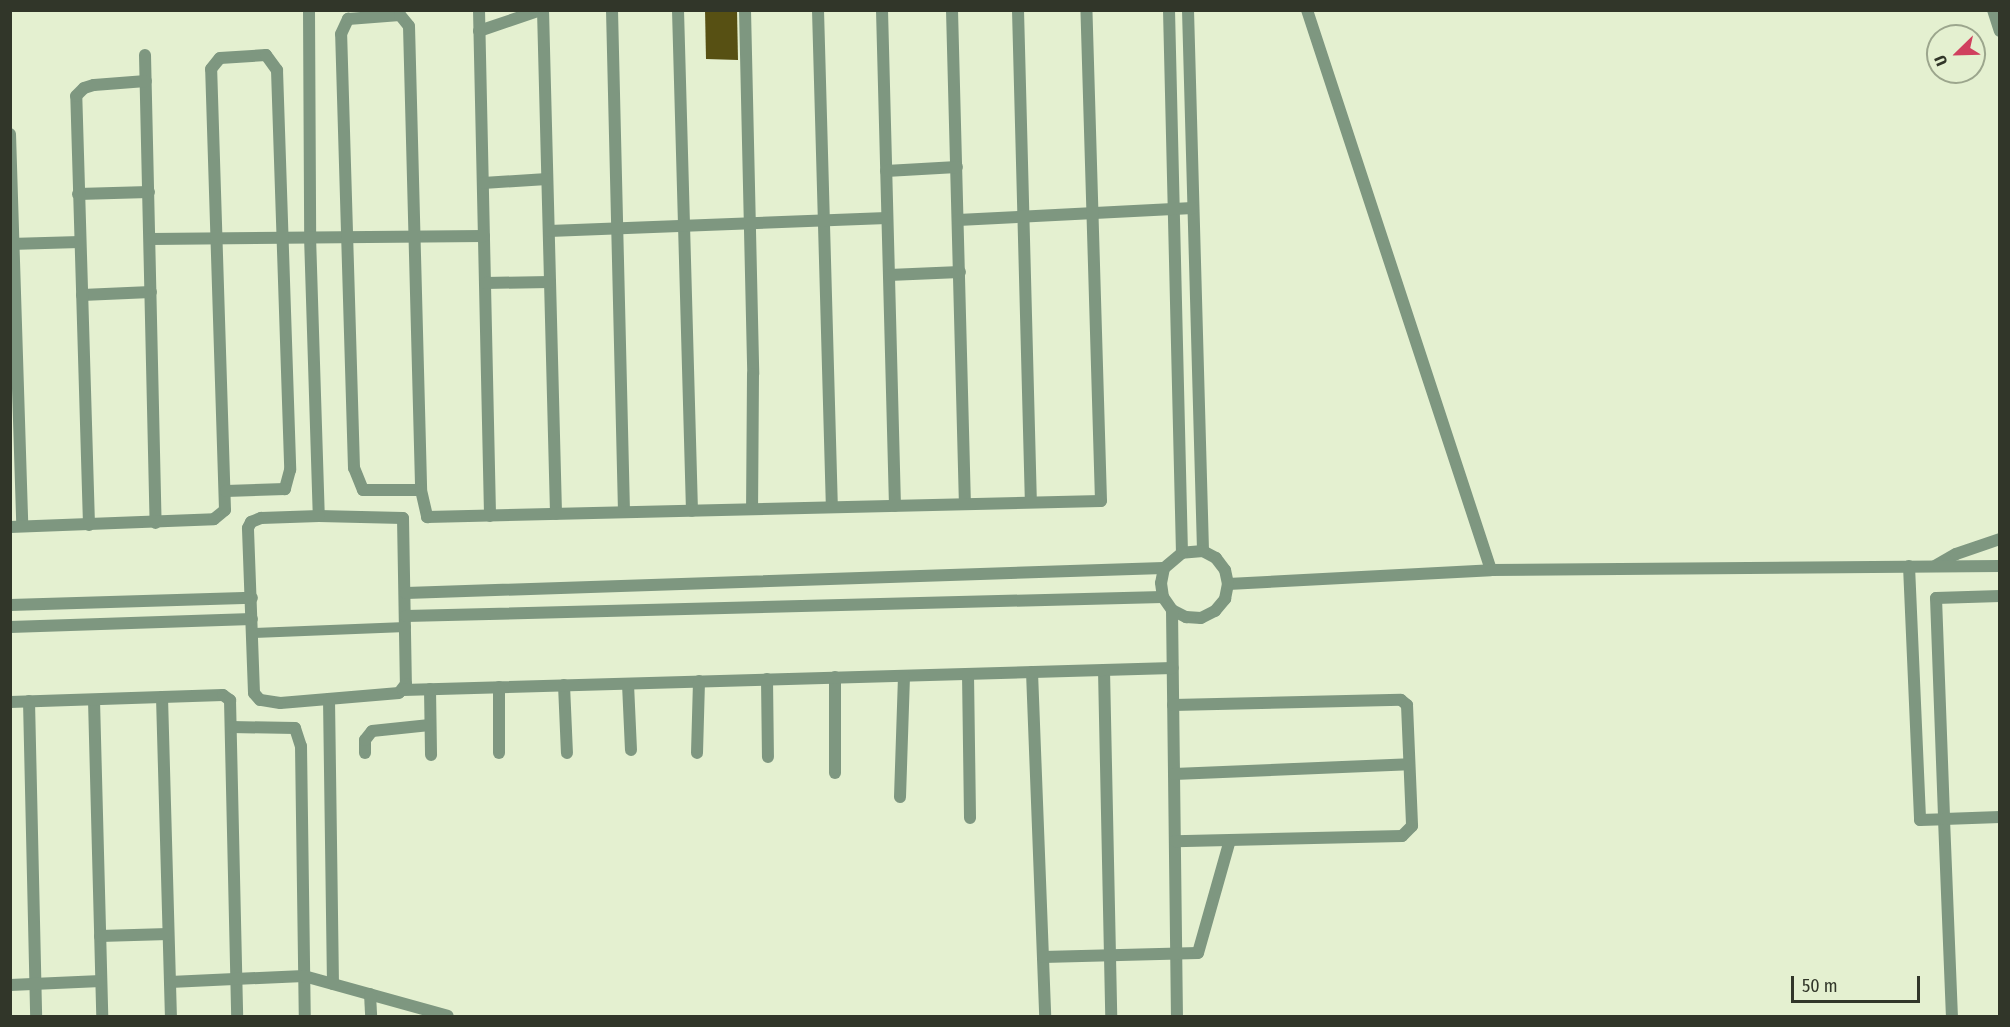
<!DOCTYPE html>
<html>
<head>
<meta charset="utf-8">
<style>
  body { margin:0 }
  #map { position:relative; width:2010px; height:1027px; overflow:hidden; background:#e4f0d0; font-family:"Fira Sans Condensed",sans-serif }
  div>[style] { position:absolute }
  .building>* { inset:0; background:#575013 }
  .service>* { height:10px; margin:-5px; padding:0 5px; transform-origin:5px; border-radius:5px; background:#7e9780 }
  .minor>* { height:12px; margin:-6px; padding:0 6px; transform-origin:6px; border-radius:6px; background:#7e9780 }
  span { translate:-50% -50%; white-space:nowrap; text-align:center; line-height:1.15; -webkit-text-stroke:6px #e4f0d0; paint-order:stroke }
  .frame { position:absolute; inset:0; border:12px solid #313629; pointer-events:none }
  .north { position:absolute; left:1926px; top:24px; width:60px; height:60px; box-sizing:border-box; background:#e4f0d0; border:2px solid #9ca68d; border-radius:50%; rotate:247deg; font-size:16px; font-weight:700; line-height:24px; text-align:center; color:#313629 }
  .north::after { content:''; display:block; margin:auto; width:21px; height:27px; background:#d0405e; clip-path:polygon(50% 0,100% 100%,50% 72%,0 100%) }
  .scale { position:absolute; left:1791px; top:976px; width:129px; height:27px; box-sizing:border-box; border:3px solid #313629; border-top:0; padding-left:8px; font-size:18px; line-height:21px; white-space:nowrap; color:#313629; -webkit-text-stroke:4px #e4f0d0; paint-order:stroke }
</style>
</head>
<body>
<div id="map">
  <div class="building">
    <div style="clip-path:polygon(705px 10px,737px 10px,738px 60px,706px 59px)"></div>
  </div>
  <div class="service">
    <div style="left:252px;top:633px;width:154px;rotate:-2.2deg"></div>
  </div>
  <div class="minor">
    <div style="left:309px;top:10px;width:226px;rotate:89.7deg"></div>
    <div style="left:310px;top:236px;width:280px;rotate:88.2deg"></div>
    <div style="left:479px;top:10px;width:506px;rotate:88.75deg"></div>
    <div style="left:543px;top:10px;width:504px;rotate:88.52deg"></div>
    <div style="left:612px;top:10px;width:502px;rotate:88.63deg"></div>
    <div style="left:678px;top:10px;width:501px;rotate:88.4deg"></div>
    <div style="left:745px;top:10px;width:364px;rotate:88.7deg"></div>
    <div style="left:753px;top:374px;width:135px;rotate:90.4deg"></div>
    <div style="left:818px;top:10px;width:497px;rotate:88.4deg"></div>
    <div style="left:882px;top:10px;width:496px;rotate:88.5deg"></div>
    <div style="left:952px;top:10px;width:494px;rotate:88.5deg"></div>
    <div style="left:1018px;top:10px;width:492px;rotate:88.5deg"></div>
    <div style="left:1169px;top:10px;width:543px;rotate:88.63deg"></div>
    <div style="left:1188px;top:10px;width:541px;rotate:88.41deg"></div>
    <div style="left:1307px;top:10px;width:589px;rotate:71.81deg"></div>
    <div style="left:1993px;top:10px;width:22px;rotate:72deg"></div>
    <div style="left:479px;top:31px;width:65px;rotate:-18.7deg"></div>
    <div style="left:145px;top:55px;width:468px;rotate:88.7deg"></div>
    <div style="left:10px;top:134px;width:392px;rotate:88.2deg"></div>
    <div style="left:886px;top:171px;width:71px;rotate:-3.2deg"></div>
    <div style="left:483px;top:183px;width:64px;rotate:-3.6deg"></div>
    <div style="left:78px;top:194px;width:71px;rotate:-1.6deg"></div>
    <div style="left:958px;top:220px;width:235px;rotate:-2.9deg"></div>
    <div style="left:549px;top:231px;width:338px;rotate:-2.2deg"></div>
    <div style="left:150px;top:239px;width:334px;rotate:-0.5deg"></div>
    <div style="left:10px;top:244px;width:70px;rotate:-1.6deg"></div>
    <div style="left:889px;top:275px;width:71px;rotate:-2.4deg"></div>
    <div style="left:485px;top:283px;width:65px;rotate:-0.9deg"></div>
    <div style="left:82px;top:295px;width:69px;rotate:-2.5deg"></div>
    <div style="left:421px;top:490px;width:58px;rotate:180deg"></div>
    <div style="left:363px;top:490px;width:24px;rotate:-112deg"></div>
    <div style="left:354px;top:468px;width:434px;rotate:-91.7deg"></div>
    <div style="left:341px;top:34px;width:17px;rotate:-65deg"></div>
    <div style="left:348px;top:19px;width:52px;rotate:-4.4deg"></div>
    <div style="left:400px;top:15px;width:14px;rotate:51deg"></div>
    <div style="left:409px;top:26px;width:464px;rotate:88.5deg"></div>
    <div style="left:421px;top:490px;width:28px;rotate:77deg"></div>
    <div style="left:427px;top:517px;width:674px;rotate:-1.36deg"></div>
    <div style="left:1101px;top:501px;width:491px;rotate:-91.7deg"></div>
    <div style="left:319px;top:516px;width:84px;rotate:1.4deg"></div>
    <div style="left:403px;top:518px;width:166px;rotate:89deg"></div>
    <div style="left:406px;top:684px;width:11px;rotate:128deg"></div>
    <div style="left:399px;top:693px;width:119px;rotate:175.2deg"></div>
    <div style="left:280px;top:703px;width:20px;rotate:-171deg"></div>
    <div style="left:260px;top:700px;width:9px;rotate:-131deg"></div>
    <div style="left:254px;top:693px;width:165px;rotate:-92.1deg"></div>
    <div style="left:248px;top:528px;width:7px;rotate:-63deg"></div>
    <div style="left:251px;top:522px;width:11px;rotate:-22deg"></div>
    <div style="left:261px;top:518px;width:58px;rotate:-2deg"></div>
    <div style="left:89px;top:525px;width:429px;rotate:-91.7deg"></div>
    <div style="left:76px;top:96px;width:11px;rotate:-45deg"></div>
    <div style="left:84px;top:88px;width:10px;rotate:-17deg"></div>
    <div style="left:94px;top:85px;width:52px;rotate:-4.4deg"></div>
    <div style="left:10px;top:527px;width:204px;rotate:-2.2deg"></div>
    <div style="left:214px;top:519px;width:14px;rotate:-39deg"></div>
    <div style="left:225px;top:510px;width:441px;rotate:-91.8deg"></div>
    <div style="left:211px;top:69px;width:14px;rotate:-51deg"></div>
    <div style="left:220px;top:58px;width:46px;rotate:-3.7deg"></div>
    <div style="left:266px;top:55px;width:19px;rotate:54deg"></div>
    <div style="left:277px;top:70px;width:400px;rotate:88.1deg"></div>
    <div style="left:290px;top:470px;width:20px;rotate:105deg"></div>
    <div style="left:285px;top:489px;width:59px;rotate:178.1deg"></div>
    <div style="left:1909px;top:566px;width:254px;rotate:87.5deg"></div>
    <div style="left:1920px;top:820px;width:24px;rotate:-2deg"></div>
    <div style="left:1944px;top:819px;width:197px;rotate:87.7deg"></div>
    <div style="left:1935px;top:566px;width:24px;rotate:-30deg"></div>
    <div style="left:1956px;top:554px;width:46px;rotate:-18.8deg"></div>
    <div style="left:1228px;top:584px;width:263px;rotate:-3deg"></div>
    <div style="left:1491px;top:570px;width:509px;rotate:-0.45deg"></div>
    <div style="left:406px;top:593px;width:758px;rotate:-1.89deg"></div>
    <div style="left:2000px;top:596px;width:64px;rotate:178.2deg"></div>
    <div style="left:1936px;top:598px;width:221px;rotate:87.9deg"></div>
    <div style="left:1944px;top:819px;width:56px;rotate:-2deg"></div>
    <div style="left:10px;top:605px;width:242px;rotate:-1.7deg"></div>
    <div style="left:1172px;top:610px;width:16px;rotate:27deg"></div>
    <div style="left:1186px;top:617px;width:15px;rotate:4deg"></div>
    <div style="left:1201px;top:618px;width:16px;rotate:-27deg"></div>
    <div style="left:1215px;top:611px;width:16px;rotate:-50deg"></div>
    <div style="left:1225px;top:599px;width:15px;rotate:-79deg"></div>
    <div style="left:1228px;top:584px;width:14px;rotate:-102deg"></div>
    <div style="left:1225px;top:570px;width:15px;rotate:-127deg"></div>
    <div style="left:1216px;top:558px;width:15px;rotate:-152deg"></div>
    <div style="left:1203px;top:551px;width:21px;rotate:175deg"></div>
    <div style="left:1182px;top:553px;width:23px;rotate:140deg"></div>
    <div style="left:1164px;top:568px;width:15px;rotate:101deg"></div>
    <div style="left:1161px;top:583px;width:14px;rotate:82deg"></div>
    <div style="left:1163px;top:597px;width:16px;rotate:55deg"></div>
    <div style="left:1172px;top:610px;width:406px;rotate:89.3deg"></div>
    <div style="left:406px;top:616px;width:757px;rotate:-1.44deg"></div>
    <div style="left:10px;top:627px;width:242px;rotate:-1.9deg"></div>
    <div style="left:1104px;top:670px;width:346px;rotate:88.8deg"></div>
    <div style="left:1032px;top:672px;width:344px;rotate:87.8deg"></div>
    <div style="left:968px;top:674px;width:144px;rotate:89.2deg"></div>
    <div style="left:835px;top:677px;width:96px;rotate:90deg"></div>
    <div style="left:767px;top:679px;width:78px;rotate:89.3deg"></div>
    <div style="left:628px;top:684px;width:66px;rotate:87.4deg"></div>
    <div style="left:564px;top:685px;width:68px;rotate:87.5deg"></div>
    <div style="left:430px;top:689px;width:66px;rotate:89.1deg"></div>
    <div style="left:403px;top:690px;width:770px;rotate:-1.64deg"></div>
    <div style="left:162px;top:697px;width:319px;rotate:88.4deg"></div>
    <div style="left:329px;top:699px;width:285px;rotate:89.2deg"></div>
    <div style="left:94px;top:700px;width:316px;rotate:88.5deg"></div>
    <div style="left:29px;top:701px;width:315px;rotate:88.7deg"></div>
    <div style="left:10px;top:702px;width:213px;rotate:-1.9deg"></div>
    <div style="left:223px;top:695px;width:9px;rotate:36deg"></div>
    <div style="left:230px;top:700px;width:316px;rotate:88.7deg"></div>
    <div style="left:1173px;top:705px;width:228px;rotate:-1.3deg"></div>
    <div style="left:1401px;top:700px;width:8px;rotate:40deg"></div>
    <div style="left:1407px;top:705px;width:121px;rotate:87.6deg"></div>
    <div style="left:1412px;top:826px;width:14px;rotate:135deg"></div>
    <div style="left:1402px;top:836px;width:227px;rotate:178.7deg"></div>
    <div style="left:231px;top:727px;width:64px;rotate:0.9deg"></div>
    <div style="left:295px;top:728px;width:19px;rotate:72deg"></div>
    <div style="left:301px;top:746px;width:270px;rotate:89.2deg"></div>
    <div style="left:365px;top:753px;width:13px;rotate:-90deg"></div>
    <div style="left:365px;top:740px;width:11px;rotate:-52deg"></div>
    <div style="left:372px;top:731px;width:58px;rotate:-5.9deg"></div>
    <div style="left:499px;top:753px;width:66px;rotate:-90deg"></div>
    <div style="left:697px;top:753px;width:72px;rotate:-88.4deg"></div>
    <div style="left:1174px;top:774px;width:235px;rotate:-2.4deg"></div>
    <div style="left:900px;top:797px;width:121px;rotate:-88.1deg"></div>
    <div style="left:100px;top:936px;width:68px;rotate:-1.7deg"></div>
    <div style="left:1043px;top:957px;width:155px;rotate:-1.5deg"></div>
    <div style="left:1198px;top:953px;width:117px;rotate:-74.2deg"></div>
    <div style="left:170px;top:982px;width:134px;rotate:-2.6deg"></div>
    <div style="left:304px;top:976px;width:149px;rotate:15.5deg"></div>
    <div style="left:10px;top:985px;width:91px;rotate:-2.5deg"></div>
    <div style="left:370px;top:994px;width:22px;rotate:87deg"></div>
  </div>
  <div class="frame"></div>
  <div class="north">U</div>
  <div class="scale">50 m</div>
</div>
</body>
</html>
